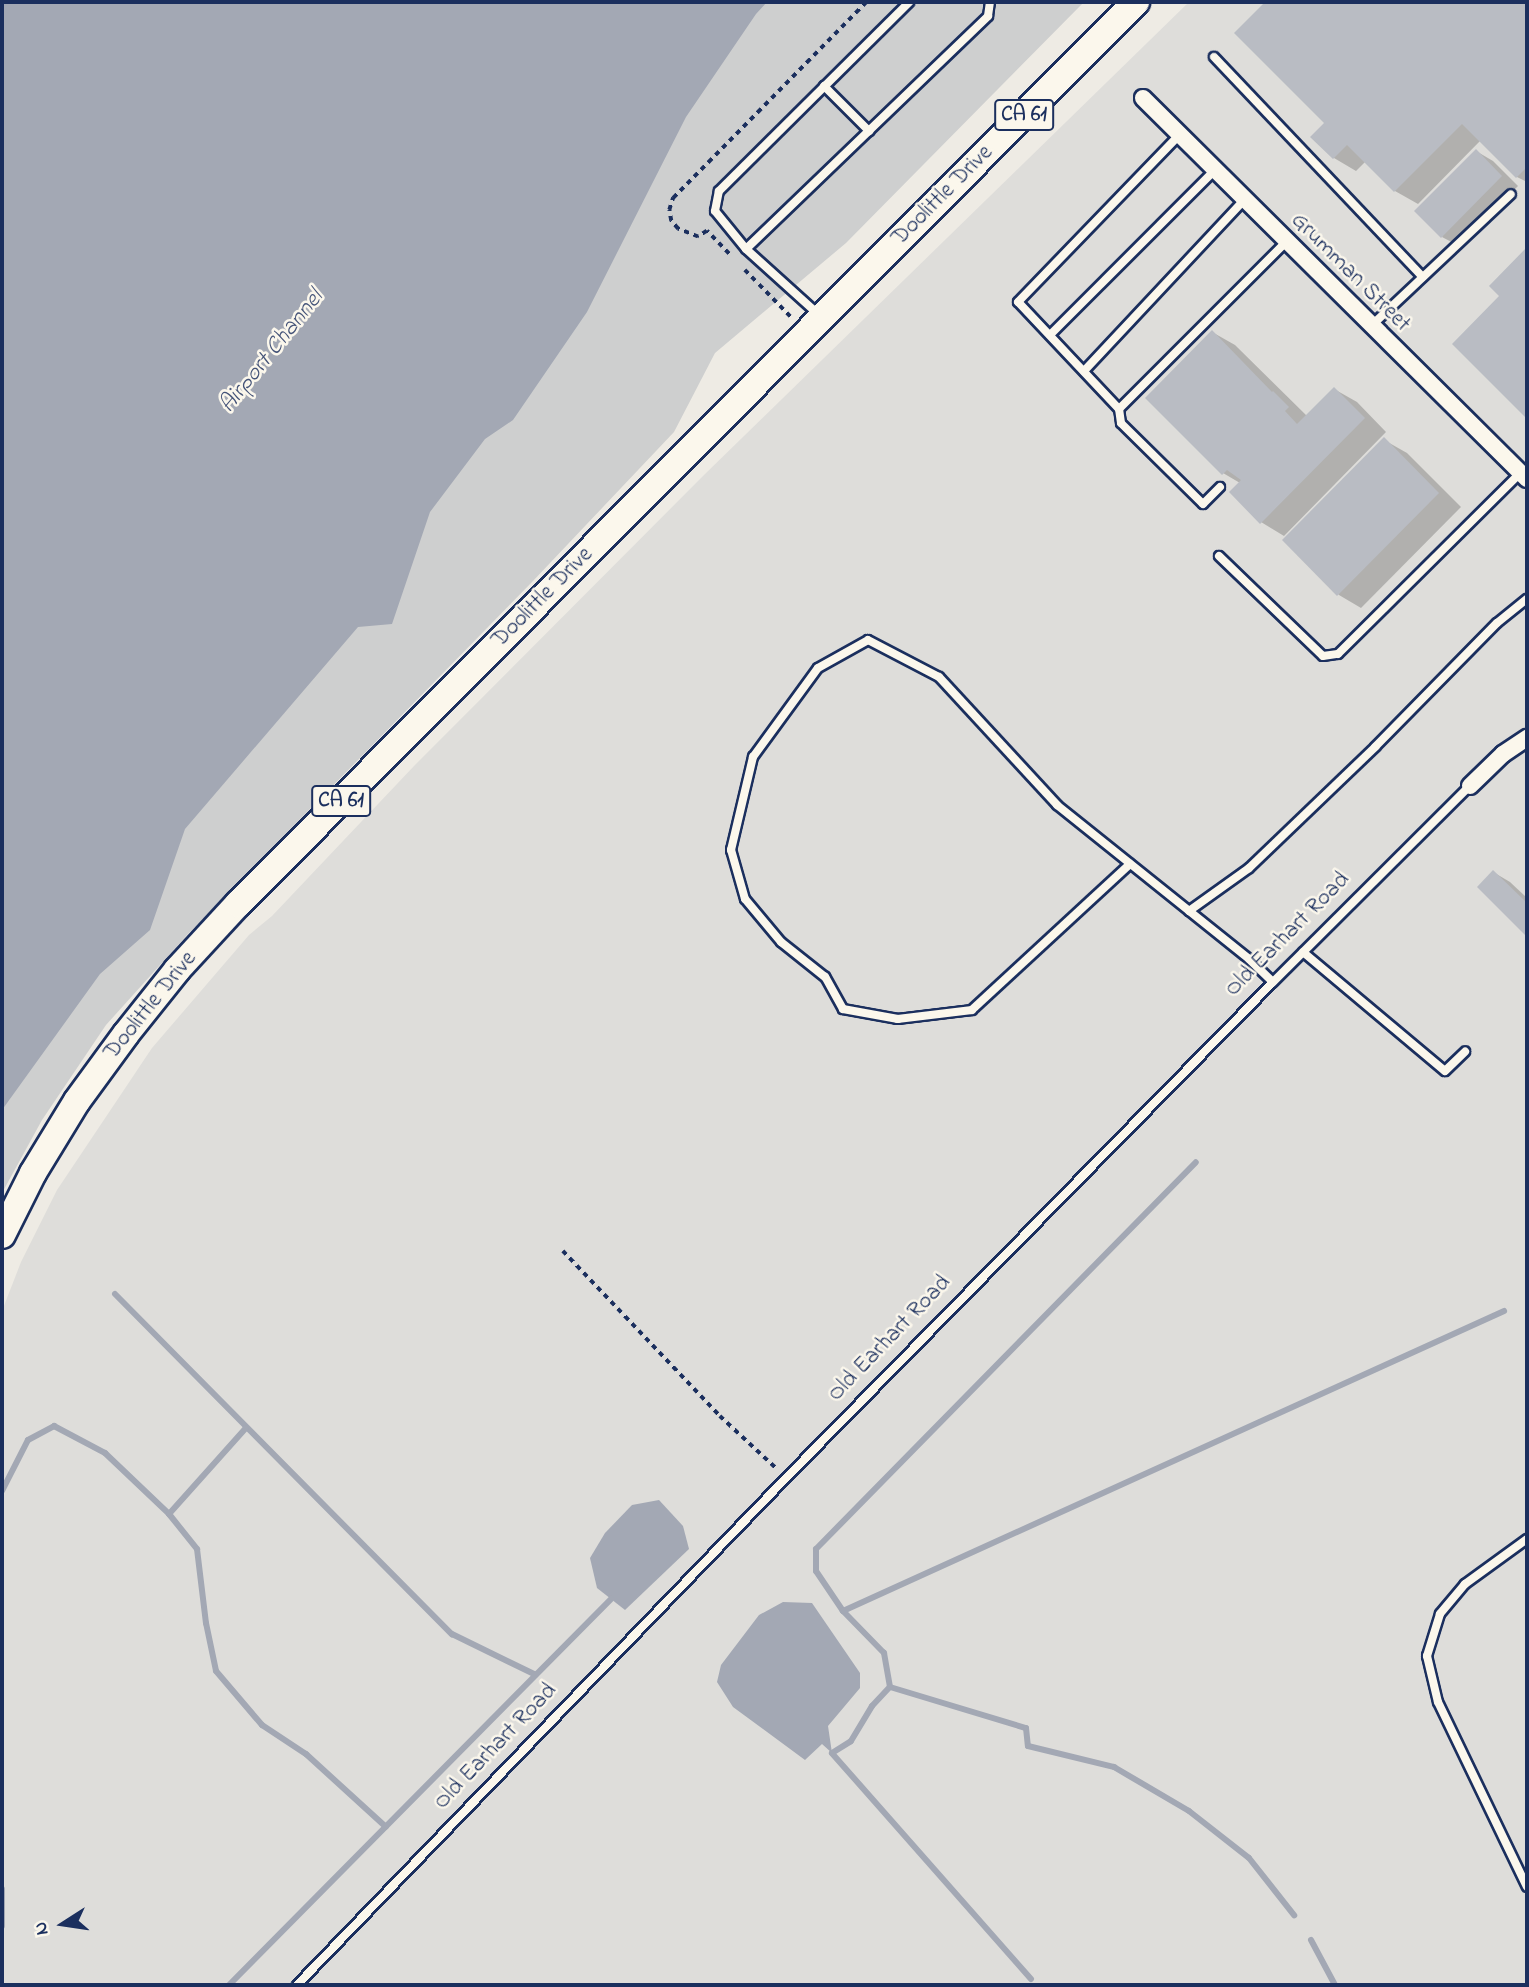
<!DOCTYPE html>
<html>
<head>
<meta charset="utf-8">
<style>
  body { margin:0 }
  #map { position:relative; width:1529px; height:1987px; overflow:hidden; background:#eeebe4; font-family:"Indie Flower",sans-serif }
  div>[style] { position:absolute }
  .built>* { inset:0; background:#deddda }
  .green>* { inset:0; background:#cecfcf }
  .water>* { inset:0; background:#a3a8b4 }
  .shadow>* { inset:0; background:#0003 }
  .stream>* { height:6px; margin:-3px; padding:0 3px; transform-origin:3px; border-radius:3px; background:#a3a8b4 }
  .building>* { inset:0; background:#b9bcc3 }
  .path>* { height:3.5px; margin-top:-1.75px; transform-origin:0; background:repeating-linear-gradient(90deg,#1b2f5e 0 5px,transparent 0 10px) }
  .roads { filter:drop-shadow(2px 0 #1b2f5e) drop-shadow(-2px 0 #1b2f5e) drop-shadow(0 2px #1b2f5e) drop-shadow(0 -2px #1b2f5e) }
  .lane>* { height:8px; margin:-4px; padding:0 4px; transform-origin:4px; border-radius:4px; background:#fbf7ec }
  .street>* { height:16px; margin:-8px; padding:0 8px; transform-origin:8px; border-radius:8px; background:#fbf7ec }
  .primary>* { height:26px; margin:-13px; padding:0 13px; transform-origin:13px; border-radius:13px; background:#fbf7ec }
  span { translate:-50% -50%; white-space:nowrap; text-align:center; line-height:1.15; -webkit-text-stroke:5px #fbf7ec; paint-order:stroke }
  .shield-label span { padding:2px 5px; background:#fbf7ec; border:2px solid; border-radius:5px; -webkit-text-stroke-width:0 }
  .shield-label { font-size:21px; color:#1b2f5e; font-weight:700 }
  .street-label { font-size:23px; color:#1b2f5e }
  .water-label { font-size:24px; color:#445378; font-style:italic }
  .frame { position:absolute; inset:0; border:4px solid #1b2f5e; pointer-events:none }
  .north { position:absolute; left:28px; top:1889px; width:70px; height:70px; -webkit-text-stroke:5px #fbf7ec; paint-order:stroke; rotate:258deg; font-size:19px; font-weight:700; line-height:28px; text-align:center; color:#1b2f5e }
  .north::after { content:''; display:block; margin:auto; width:24px; height:32px; background:#1b2f5e; clip-path:polygon(50% 0,100% 100%,50% 72%,0 100%) }
</style>
</head>
<body>
<div id="map">
  <div class="built">
    <div style="clip-path:polygon(1189px 2px,1527px 2px,1527px 1985px,2px 1985px,2px 1311px,21px 1262px,57px 1190px,152px 1048px,249px 935px,272px 916px,414px 766px,705px 474px)"></div>
  </div>
  <div class="green">
    <div style="clip-path:polygon(2px 2px,1084px 2px,846px 243px,715px 353px,674px 432px,533px 581px,187px 935px,106px 1025px,42px 1120px,2px 1193px)"></div>
  </div>
  <div class="water">
    <div style="clip-path:polygon(2px 2px,767px 2px,756px 14px,686px 117px,587px 312px,513px 420px,485px 439px,430px 512px,392px 624px,358px 627px,185px 829px,150px 930px,100px 974px,2px 1110px)"></div>
    <div style="clip-path:polygon(659px 1500px,683px 1526px,689px 1549px,625px 1610px,597px 1588px,590px 1558px,605px 1533px,632px 1505px)"></div>
    <div style="clip-path:polygon(783px 1602px,812px 1603px,860px 1673px,860px 1688px,828px 1726px,832px 1753px,822px 1744px,805px 1760px,733px 1707px,717px 1682px,721px 1665px,759px 1615px)"></div>
  </div>
  <div class="shadow">
    <div style="clip-path:polygon(1268px 2px,1527px 2px,1527px 182px,1517px 177px,1481px 140px,1418px 204px,1395px 191px,1366px 161px,1356px 171px,1334px 158px,1327px 122px,1237px 33px)"></div>
    <div style="clip-path:polygon(1476px 151px,1493px 161px,1518px 186px,1459px 246px,1442px 237px)"></div>
    <div style="clip-path:polygon(1527px 250px,1527px 417px,1454px 344px,1501px 296px,1491px 286px)"></div>
    <div style="clip-path:polygon(1212px 332px,1235px 345px,1307px 416px,1334px 389px,1357px 402px,1386px 432px,1284px 536px,1261px 522px,1240px 483px,1223px 473px)"></div>
    <div style="clip-path:polygon(1384px 440px,1407px 453px,1461px 507px,1361px 608px,1339px 595px,1284px 540px)"></div>
    <div style="clip-path:polygon(1493px 872px,1510px 882px,1527px 898px,1527px 934px,1479px 887px)"></div>
  </div>
  <div class="stream">
    <div style="left:115px;top:1294px;width:479px;rotate:45.3deg"></div>
    <div style="left:452px;top:1634px;width:93px;rotate:26deg"></div>
    <div style="left:2px;top:1491px;width:57px;rotate:-63deg"></div>
    <div style="left:28px;top:1440px;width:30px;rotate:-28deg"></div>
    <div style="left:54px;top:1426px;width:58px;rotate:27.9deg"></div>
    <div style="left:105px;top:1453px;width:88px;rotate:43.6deg"></div>
    <div style="left:169px;top:1514px;width:45px;rotate:51.3deg"></div>
    <div style="left:197px;top:1549px;width:75px;rotate:83.1deg"></div>
    <div style="left:206px;top:1623px;width:49px;rotate:78.2deg"></div>
    <div style="left:216px;top:1671px;width:71px;rotate:49.6deg"></div>
    <div style="left:262px;top:1725px;width:53px;rotate:33.4deg"></div>
    <div style="left:306px;top:1754px;width:108px;rotate:42.4deg"></div>
    <div style="left:169px;top:1514px;width:115px;rotate:-48.2deg"></div>
    <div style="left:843px;top:1611px;width:48px;rotate:-124deg"></div>
    <div style="left:816px;top:1571px;width:22px;rotate:-90deg"></div>
    <div style="left:816px;top:1549px;width:542px;rotate:-45.52deg"></div>
    <div style="left:890px;top:1687px;width:35px;rotate:-100deg"></div>
    <div style="left:884px;top:1653px;width:59px;rotate:-134.3deg"></div>
    <div style="left:843px;top:1611px;width:726px;rotate:-24.41deg"></div>
    <div style="left:2px;top:1889px;width:37px;rotate:90deg"></div>
    <div style="left:1311px;top:1940px;width:51px;rotate:61.9deg"></div>
    <div style="left:1031px;top:1979px;width:301px;rotate:-131.4deg"></div>
    <div style="left:832px;top:1753px;width:22px;rotate:-32deg"></div>
    <div style="left:851px;top:1741px;width:41px;rotate:-59deg"></div>
    <div style="left:872px;top:1706px;width:26px;rotate:-47deg"></div>
    <div style="left:890px;top:1687px;width:142px;rotate:16.8deg"></div>
    <div style="left:1026px;top:1728px;width:18px;rotate:84deg"></div>
    <div style="left:1028px;top:1746px;width:89px;rotate:13.7deg"></div>
    <div style="left:1114px;top:1767px;width:87px;rotate:30.4deg"></div>
    <div style="left:1189px;top:1811px;width:76px;rotate:38.1deg"></div>
    <div style="left:1249px;top:1858px;width:73px;rotate:51.7deg"></div>
    <div style="left:229px;top:1985px;width:543px;rotate:-45.3deg"></div>
  </div>
  <div class="building">
    <div style="clip-path:polygon(1265px 2px,1527px 2px,1527px 167px,1516px 178px,1462px 124px,1394px 192px,1347px 145px,1333px 159px,1310px 137px,1324px 123px,1234px 33px)"></div>
    <div style="clip-path:polygon(1476px 149px,1502px 176px,1441px 238px,1414px 211px)"></div>
    <div style="clip-path:polygon(1527px 247px,1527px 419px,1452px 344px,1499px 296px,1489px 286px)"></div>
    <div style="clip-path:polygon(1212px 330px,1272px 392px,1273px 391px,1289px 407px,1285px 411px,1297px 424px,1334px 387px,1365px 418px,1260px 524px,1229px 492px,1241px 480px,1227px 470px,1222px 475px,1145px 398px)"></div>
    <div style="clip-path:polygon(1384px 437px,1439px 493px,1337px 596px,1282px 540px)"></div>
    <div style="clip-path:polygon(1493px 870px,1527px 903px,1527px 937px,1477px 887px)"></div>
  </div>
  <div class="path">
    <div style="left:729px;top:254px;width:32px;rotate:-134deg"></div>
    <div style="left:707px;top:231px;width:11px;rotate:146deg"></div>
    <div style="left:698px;top:237px;width:22px;rotate:-158deg"></div>
    <div style="left:678px;top:229px;width:11px;rotate:-131deg"></div>
    <div style="left:671px;top:221px;width:11px;rotate:-100deg"></div>
    <div style="left:669px;top:210px;width:13px;rotate:-72deg"></div>
    <div style="left:673px;top:198px;width:275px;rotate:-45.4deg"></div>
    <div style="left:745px;top:270px;width:66px;rotate:45.6deg"></div>
    <div style="left:563px;top:1251px;width:228px;rotate:46.4deg"></div>
    <div style="left:720px;top:1416px;width:78px;rotate:42.9deg"></div>
  </div>
  <div class="roads">
    <div class="lane">
      <div style="left:1214px;top:57px;width:303px;rotate:46.5deg"></div>
      <div style="left:824px;top:86px;width:64px;rotate:45deg"></div>
      <div style="left:746px;top:249px;width:336px;rotate:-43.9deg"></div>
      <div style="left:988px;top:16px;width:14px;rotate:-82deg"></div>
      <div style="left:818px;top:314px;width:97px;rotate:-137.9deg"></div>
      <div style="left:746px;top:249px;width:49px;rotate:-129.2deg"></div>
      <div style="left:715px;top:211px;width:20px;rotate:-79deg"></div>
      <div style="left:719px;top:191px;width:268px;rotate:-44.8deg"></div>
      <div style="left:1371px;top:326px;width:192px;rotate:-43.3deg"></div>
      <div style="left:1050px;top:335px;width:232px;rotate:-45deg"></div>
      <div style="left:1084px;top:371px;width:234px;rotate:-46.9deg"></div>
      <div style="left:1119px;top:409px;width:147px;rotate:-133.3deg"></div>
      <div style="left:1018px;top:302px;width:232px;rotate:-46deg"></div>
      <div style="left:1220px;top:487px;width:24px;rotate:135deg"></div>
      <div style="left:1203px;top:504px;width:115px;rotate:-135.4deg"></div>
      <div style="left:1121px;top:423px;width:14px;rotate:-98deg"></div>
      <div style="left:1119px;top:409px;width:236px;rotate:-45deg"></div>
      <div style="left:1219px;top:556px;width:144px;rotate:43.9deg"></div>
      <div style="left:1323px;top:656px;width:15px;rotate:-8deg"></div>
      <div style="left:1338px;top:654px;width:257px;rotate:-44.8deg"></div>
      <div style="left:1130px;top:864px;width:215px;rotate:137.3deg"></div>
      <div style="left:972px;top:1010px;width:75px;rotate:173.1deg"></div>
      <div style="left:898px;top:1019px;width:56px;rotate:-169.7deg"></div>
      <div style="left:843px;top:1009px;width:37px;rotate:-119deg"></div>
      <div style="left:825px;top:977px;width:56px;rotate:-141.5deg"></div>
      <div style="left:781px;top:942px;width:56px;rotate:-129.9deg"></div>
      <div style="left:745px;top:899px;width:51px;rotate:-105.9deg"></div>
      <div style="left:731px;top:850px;width:96px;rotate:-76.7deg"></div>
      <div style="left:753px;top:757px;width:110px;rotate:-53.9deg"></div>
      <div style="left:818px;top:668px;width:57px;rotate:-29.2deg"></div>
      <div style="left:868px;top:640px;width:80px;rotate:27.5deg"></div>
      <div style="left:939px;top:677px;width:174px;rotate:47.3deg"></div>
      <div style="left:1057px;top:805px;width:246px;rotate:38.7deg"></div>
      <div style="left:1249px;top:959px;width:33px;rotate:44deg"></div>
      <div style="left:1189px;top:911px;width:74px;rotate:-35.6deg"></div>
      <div style="left:1249px;top:868px;width:175px;rotate:-43.8deg"></div>
      <div style="left:1375px;top:747px;width:174px;rotate:-45.5deg"></div>
      <div style="left:1497px;top:623px;width:38px;rotate:-39deg"></div>
      <div style="left:1303px;top:952px;width:185px;rotate:40deg"></div>
      <div style="left:1445px;top:1071px;width:28px;rotate:-44deg"></div>
      <div style="left:1527px;top:1539px;width:77px;rotate:144deg"></div>
      <div style="left:1465px;top:1584px;width:39px;rotate:130deg"></div>
      <div style="left:1440px;top:1614px;width:44px;rotate:107.2deg"></div>
      <div style="left:1427px;top:1656px;width:47px;rotate:76.6deg"></div>
      <div style="left:1438px;top:1702px;width:205px;rotate:64.3deg"></div>
      <div style="left:297px;top:1985px;width:704px;rotate:-46.04deg"></div>
      <div style="left:786px;top:1478px;width:695px;rotate:-45.52deg"></div>
      <div style="left:1273px;top:982px;width:278px;rotate:-44.9deg"></div>
    </div>
    <div class="street">
      <div style="left:1143px;top:98px;width:541px;rotate:44.78deg"></div>
      <div style="left:1470px;top:786px;width:46px;rotate:-44.1deg"></div>
      <div style="left:1503px;top:754px;width:29px;rotate:-34deg"></div>
    </div>
    <div class="primary">
      <div style="left:2px;top:1235px;width:69px;rotate:-63.4deg"></div>
      <div style="left:33px;top:1173px;width:84px;rotate:-58.6deg"></div>
      <div style="left:77px;top:1101px;width:83px;rotate:-53.8deg"></div>
      <div style="left:126px;top:1034px;width:82px;rotate:-51.4deg"></div>
      <div style="left:177px;top:970px;width:90px;rotate:-47.3deg"></div>
      <div style="left:238px;top:904px;width:1273px;rotate:-45.13deg"></div>
    </div>
  </div>
  <div class="shield-label">
    <span style="left:1024px;top:115px">CA 61</span>
    <span style="left:341px;top:801px">CA 61</span>
  </div>
  <div class="street-label">
    <span style="left:943px;top:196px;rotate:-45deg">Doolittle Drive</span>
    <span style="left:1350px;top:273px;rotate:45deg">Grumman Street</span>
    <span style="left:543px;top:598px;rotate:-45deg">Doolittle Drive</span>
    <span style="left:1288px;top:935px;rotate:-45deg">Old Earhart Road</span>
    <span style="left:151px;top:1006px;rotate:-51deg">Doolittle Drive</span>
    <span style="left:890px;top:1339px;rotate:-46deg">Old Earhart Road</span>
    <span style="left:496px;top:1747px;rotate:-46deg">Old Earhart Road</span>
  </div>
  <div class="water-label">
    <span style="left:272px;top:352px;rotate:-51deg">Airport Channel</span>
  </div>
  <div class="frame"></div>
  <div class="north">N</div>
</div>
</body>
</html>
